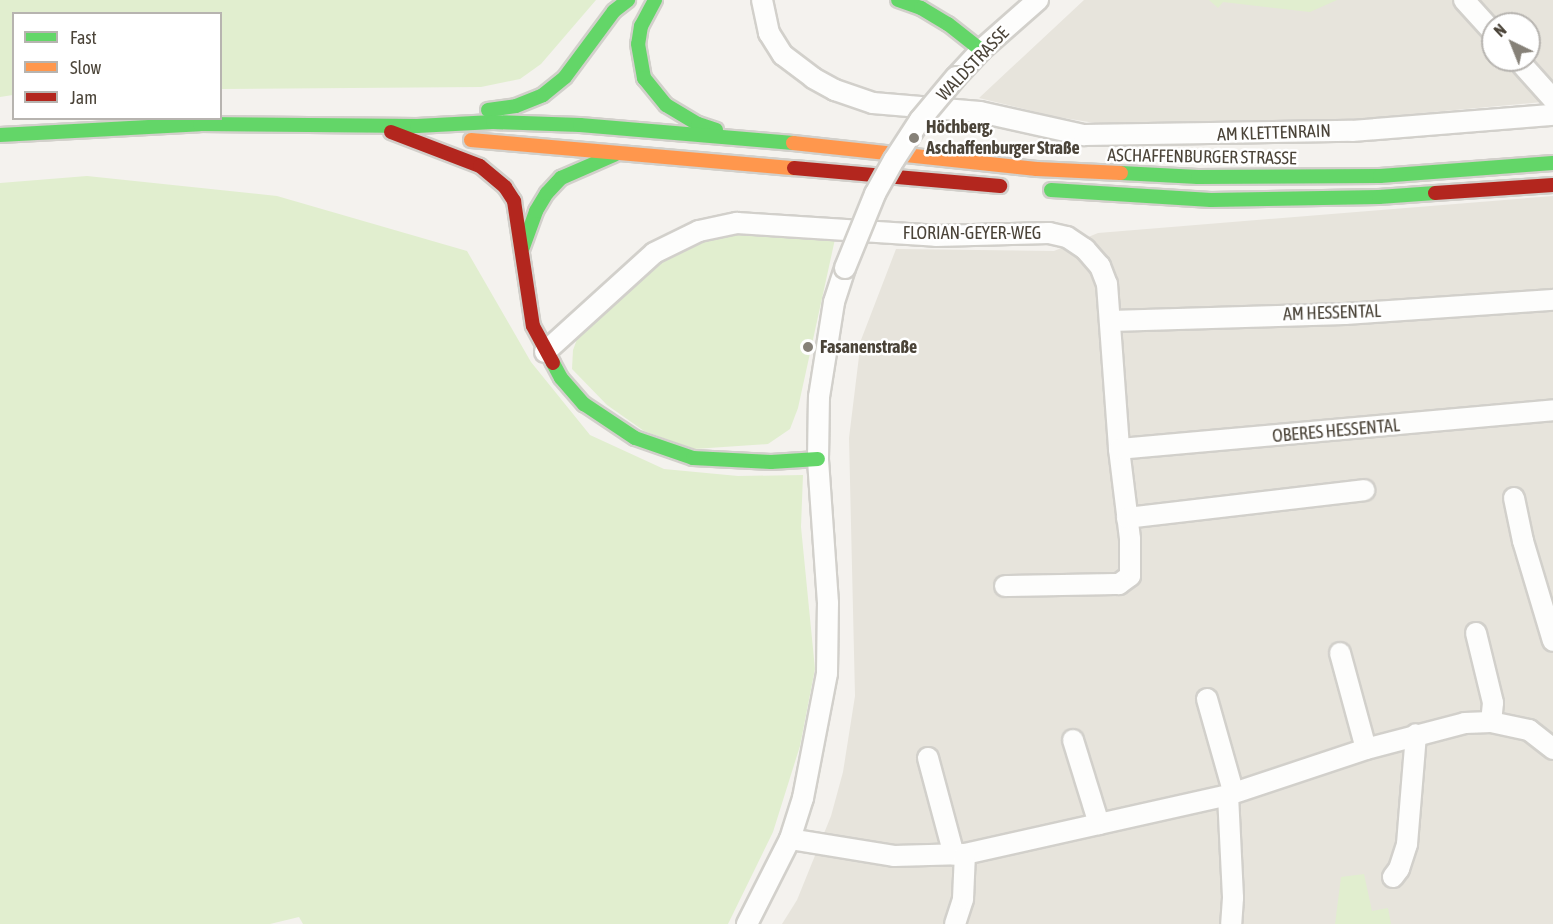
<!DOCTYPE html>
<html>
<head>
<meta charset="utf-8">
<style>
  body { margin:0 }
  #map { position:relative; width:1553px; height:924px; overflow:hidden; background:#f4f2ee; font-family:"Asap Condensed",sans-serif }
  div>[style] { position:absolute }
  .residential>* { inset:0; background:#e7e4dc }
  .green>* { inset:0; background:#e1eecf }
  .roads { filter:drop-shadow(2px 0 #d2d0cb) drop-shadow(-2px 0 #d2d0cb) drop-shadow(0 2px #d2d0cb) drop-shadow(0 -2px #d2d0cb) }
  .street>* { height:20px; margin:-10px; padding:0 10px; transform-origin:10px; border-radius:10px; background:#fdfdfc }
  .fast>* { height:14px; margin:-7px; padding:0 7px; transform-origin:7px; border-radius:7px; background:#63d668 }
  .slow>* { height:14px; margin:-7px; padding:0 7px; transform-origin:7px; border-radius:7px; background:#ff974d }
  .jam>* { height:14px; margin:-7px; padding:0 7px; transform-origin:7px; border-radius:7px; background:#b3261e }
  .bridges { filter:drop-shadow(2px 0 #d2d0cb) drop-shadow(-2px 0 #d2d0cb) drop-shadow(0 2px #d2d0cb) drop-shadow(0 -2px #d2d0cb) }
  .street-bridge>* { height:20px; margin:-10px; padding:0 10px; transform-origin:10px; border-radius:10px; background:#fdfdfc }
  .dots>* { width:16px; height:16px; translate:-50% -50%; box-sizing:border-box; border:3px solid #fff; border-radius:50% }
  span { translate:-50% -50%; white-space:nowrap; text-align:center; line-height:1.15; -webkit-text-stroke:5px #fff; paint-order:stroke }
  .street-label { font-size:18px; color:#4b4439 }
  .poi-label { font-size:18px; color:#4b4439; font-weight:700 }
  .left { translate:0 -50%; text-align:left }
  .legend { position:absolute; left:12px; top:12px; width:210px; height:108px; box-sizing:border-box; background:#fff; border:2px solid #b7b4b0; margin:0; padding:8px 10px; list-style:none; font-size:18px; color:#4b4439 }
  .legend li { display:flex; align-items:center; gap:12px; height:30px }
  .legend b { width:30px; border:2px solid #b7b4b0 }
  .north { position:absolute; left:1481px; top:12px; width:60px; height:60px; box-sizing:border-box; background:#fff; border:2px solid #b7b4b0; border-radius:50%; rotate:317deg; font-size:16px; font-weight:700; line-height:24px; text-align:center; color:#4b4439 }
  .north::after { content:''; display:block; margin:auto; width:21px; height:27px; background:#868178; clip-path:polygon(50% 0,100% 100%,50% 72%,0 100%) }
</style>
</head>
<body>
<div id="map">
  <div class="residential">
    <div style="clip-path:polygon(evenodd,1084px 0,1553px 0,1553px 101px,1368px 118px,1230px 125px,1113px 126px,1052px 116px,979px 98px,1084px 0,1493px 24px,1529px 24px,1529px 60px,1493px 60px,1493px 24px)"></div>
    <div style="clip-path:polygon(1553px 196px,1553px 924px,782px 924px,797px 900px,831px 816px,843px 772px,855px 696px,849px 438px,861px 340px,896px 249px,1054px 251px,1098px 233px)"></div>
  </div>
  <div class="green">
    <div style="clip-path:polygon(0 0,596px 0,541px 64px,520px 79px,481px 87px,221px 89px,220px 14px,14px 14px,13px 95px,0 97px)"></div>
    <div style="clip-path:polygon(1209px 0,1337px 0,1310px 12px,1223px 2px,1218px 8px)"></div>
    <div style="clip-path:polygon(87px 176px,277px 196px,467px 251px,531px 362px,590px 435px,664px 469px,738px 476px,803px 475px,801px 527px,815px 669px,800px 746px,773px 832px,728px 924px,303px 924px,299px 917px,270px 924px,0 924px,0 183px)"></div>
    <div style="clip-path:polygon(837px 230px,798px 408px,790px 429px,768px 444px,694px 449px,644px 431px,607px 405px,572px 369px,573px 350px,586px 315px,699px 231px)"></div>
    <div style="clip-path:polygon(1364px 874px,1372px 911px,1388px 908px,1391px 924px,1335px 924px,1341px 877px)"></div>
  </div>
  <div class="roads">
    <div class="street">
      <div style="left:762px;top:0;width:34px;rotate:78deg"></div>
      <div style="left:769px;top:33px;width:26px;rotate:58deg"></div>
      <div style="left:783px;top:55px;width:38px;rotate:37deg"></div>
      <div style="left:813px;top:78px;width:25px;rotate:29deg"></div>
      <div style="left:835px;top:90px;width:40px;rotate:18.9deg"></div>
      <div style="left:873px;top:103px;width:107px;rotate:4.8deg"></div>
      <div style="left:980px;top:112px;width:107px;rotate:12.5deg"></div>
      <div style="left:1084px;top:135px;width:268px;rotate:-0.9deg"></div>
      <div style="left:1352px;top:131px;width:202px;rotate:-4.6deg"></div>
      <div style="left:1464px;top:0;width:43px;rotate:47.8deg"></div>
      <div style="left:1518px;top:60px;width:52px;rotate:48.1deg"></div>
      <div style="left:956px;top:77px;width:37px;rotate:-47deg"></div>
      <div style="left:981px;top:50px;width:76px;rotate:-41.3deg"></div>
      <div style="left:1111px;top:321px;width:234px;rotate:-1.7deg"></div>
      <div style="left:1345px;top:314px;width:208px;rotate:-3.9deg"></div>
      <div style="left:545px;top:352px;width:147px;rotate:-42.2deg"></div>
      <div style="left:654px;top:253px;width:50px;rotate:-26.1deg"></div>
      <div style="left:699px;top:231px;width:39px;rotate:-12deg"></div>
      <div style="left:737px;top:223px;width:199px;rotate:3.7deg"></div>
      <div style="left:936px;top:236px;width:113px;rotate:-1.5deg"></div>
      <div style="left:1049px;top:233px;width:18px;rotate:13deg"></div>
      <div style="left:1067px;top:237px;width:22px;rotate:34deg"></div>
      <div style="left:1085px;top:249px;width:23px;rotate:49deg"></div>
      <div style="left:1100px;top:266px;width:19px;rotate:69deg"></div>
      <div style="left:1107px;top:284px;width:165px;rotate:85.8deg"></div>
      <div style="left:1119px;top:449px;width:91px;rotate:83deg"></div>
      <div style="left:1130px;top:539px;width:37px;rotate:90deg"></div>
      <div style="left:1130px;top:576px;width:14px;rotate:144deg"></div>
      <div style="left:1119px;top:584px;width:114px;rotate:179deg"></div>
      <div style="left:1119px;top:449px;width:436px;rotate:-5.1deg"></div>
      <div style="left:1514px;top:498px;width:44px;rotate:78.2deg"></div>
      <div style="left:1523px;top:541px;width:104px;rotate:73.3deg"></div>
      <div style="left:1127px;top:518px;width:239px;rotate:-6.7deg"></div>
      <div style="left:1476px;top:633px;width:72px;rotate:76.3deg"></div>
      <div style="left:1493px;top:703px;width:19px;rotate:96deg"></div>
      <div style="left:1340px;top:653px;width:99px;rotate:74.8deg"></div>
      <div style="left:1207px;top:699px;width:96px;rotate:74.2deg"></div>
      <div style="left:1073px;top:740px;width:88px;rotate:72.8deg"></div>
      <div style="left:928px;top:758px;width:100px;rotate:75deg"></div>
      <div style="left:1228px;top:795px;width:103px;rotate:87.2deg"></div>
      <div style="left:1233px;top:898px;width:26px;rotate:94deg"></div>
      <div style="left:790px;top:839px;width:105px;rotate:9.3deg"></div>
      <div style="left:894px;top:856px;width:71px;rotate:-1.6deg"></div>
      <div style="left:965px;top:854px;width:270px;rotate:-12.6deg"></div>
      <div style="left:1228px;top:795px;width:145px;rotate:-18.4deg"></div>
      <div style="left:1366px;top:749px;width:102px;rotate:-14.7deg"></div>
      <div style="left:1465px;top:723px;width:26px;rotate:-2deg"></div>
      <div style="left:1491px;top:722px;width:39px;rotate:12deg"></div>
      <div style="left:1529px;top:730px;width:31px;rotate:38deg"></div>
      <div style="left:1393px;top:877px;width:10px;rotate:-53deg"></div>
      <div style="left:1399px;top:869px;width:26px;rotate:-72deg"></div>
      <div style="left:1407px;top:844px;width:110px;rotate:-85.3deg"></div>
      <div style="left:747px;top:924px;width:95px;rotate:-63.2deg"></div>
      <div style="left:790px;top:839px;width:43px;rotate:-72.4deg"></div>
      <div style="left:803px;top:798px;width:127px;rotate:-79.1deg"></div>
      <div style="left:827px;top:673px;width:70px;rotate:-89.2deg"></div>
      <div style="left:828px;top:603px;width:144px;rotate:-94deg"></div>
      <div style="left:818px;top:459px;width:62px;rotate:-89.1deg"></div>
      <div style="left:819px;top:397px;width:96px;rotate:-81deg"></div>
      <div style="left:834px;top:302px;width:36px;rotate:-72deg"></div>
      <div style="left:955px;top:924px;width:26px;rotate:-72deg"></div>
      <div style="left:963px;top:899px;width:45px;rotate:-87.5deg"></div>
    </div>
    <div class="fast">
      <div style="left:655px;top:0;width:30px;rotate:118deg"></div>
      <div style="left:641px;top:26px;width:18px;rotate:99deg"></div>
      <div style="left:638px;top:44px;width:35px;rotate:80deg"></div>
      <div style="left:644px;top:78px;width:35px;rotate:51deg"></div>
      <div style="left:666px;top:105px;width:37px;rotate:31deg"></div>
      <div style="left:698px;top:124px;width:19px;rotate:18deg"></div>
      <div style="left:898px;top:0;width:24px;rotate:19deg"></div>
      <div style="left:921px;top:8px;width:31px;rotate:31deg"></div>
      <div style="left:948px;top:24px;width:42px;rotate:38.2deg"></div>
      <div style="left:488px;top:110px;width:28px;rotate:-8deg"></div>
      <div style="left:516px;top:106px;width:29px;rotate:-22deg"></div>
      <div style="left:543px;top:95px;width:28px;rotate:-39deg"></div>
      <div style="left:565px;top:77px;width:82px;rotate:-53.4deg"></div>
      <div style="left:614px;top:11px;width:18px;rotate:-38deg"></div>
      <div style="left:0;top:135px;width:200px;rotate:-3.1deg"></div>
      <div style="left:200px;top:124px;width:217px;rotate:0.5deg"></div>
      <div style="left:417px;top:126px;width:76px;rotate:-3deg"></div>
      <div style="left:493px;top:122px;width:87px;rotate:2deg"></div>
      <div style="left:580px;top:125px;width:214px;rotate:4.8deg"></div>
      <div style="left:1121px;top:173px;width:77px;rotate:3deg"></div>
      <div style="left:1198px;top:177px;width:182px;rotate:-0.3deg"></div>
      <div style="left:1380px;top:176px;width:173px;rotate:-4.3deg"></div>
      <div style="left:1051px;top:190px;width:160px;rotate:3.6deg"></div>
      <div style="left:1211px;top:200px;width:168px;rotate:-1deg"></div>
      <div style="left:1379px;top:197px;width:56px;rotate:-4.1deg"></div>
      <div style="left:523px;top:247px;width:38px;rotate:-70deg"></div>
      <div style="left:536px;top:211px;width:21px;rotate:-59deg"></div>
      <div style="left:547px;top:193px;width:21px;rotate:-47deg"></div>
      <div style="left:561px;top:178px;width:58px;rotate:-23.5deg"></div>
      <div style="left:553px;top:363px;width:17px;rotate:62deg"></div>
      <div style="left:561px;top:378px;width:35px;rotate:49deg"></div>
      <div style="left:584px;top:404px;width:61px;rotate:33.7deg"></div>
      <div style="left:635px;top:438px;width:61px;rotate:19deg"></div>
      <div style="left:693px;top:458px;width:78px;rotate:2.9deg"></div>
      <div style="left:771px;top:462px;width:47px;rotate:-3.7deg"></div>
    </div>
    <div class="slow">
      <div style="left:471px;top:140px;width:324px;rotate:5deg"></div>
      <div style="left:793px;top:143px;width:245px;rotate:6.1deg"></div>
      <div style="left:1037px;top:169px;width:84px;rotate:2.7deg"></div>
    </div>
    <div class="jam">
      <div style="left:391px;top:132px;width:95px;rotate:20.9deg"></div>
      <div style="left:480px;top:166px;width:33px;rotate:40deg"></div>
      <div style="left:505px;top:187px;width:17px;rotate:57deg"></div>
      <div style="left:514px;top:201px;width:126px;rotate:81.4deg"></div>
      <div style="left:533px;top:326px;width:42px;rotate:61.6deg"></div>
      <div style="left:794px;top:168px;width:207px;rotate:5deg"></div>
      <div style="left:1435px;top:193px;width:118px;rotate:-3.9deg"></div>
    </div>
  </div>
  <div class="bridges">
    <div class="street-bridge">
      <div style="left:845px;top:268px;width:80px;rotate:-67.9deg"></div>
      <div style="left:875px;top:194px;width:39px;rotate:-61deg"></div>
      <div style="left:894px;top:160px;width:48px;rotate:-57deg"></div>
      <div style="left:920px;top:120px;width:56px;rotate:-50.1deg"></div>
    </div>
  </div>
  <div class="dots">
    <div style="left:914px;top:138px;background:#868178"></div>
    <div style="left:808px;top:347px;background:#868178"></div>
  </div>
  <div class="street-label">
    <span style="left:973px;top:64px;rotate:-46deg">WALDSTRASSE</span>
    <span style="left:1274px;top:133px;rotate:-2deg">AM KLETTENRAIN</span>
    <span style="left:1202px;top:157px;rotate:1deg">ASCHAFFENBURGER STRASSE</span>
    <span style="left:972px;top:233px">FLORIAN-GEYER-WEG</span>
    <span style="left:1332px;top:313px;rotate:-2deg">AM HESSENTAL</span>
    <span style="left:1336px;top:431px;rotate:-5deg">OBERES HESSENTAL</span>
  </div>
  <div class="poi-label">
    <span class="left" style="left:926px;top:138px">Höchberg,<br>Aschaffenburger Straße</span>
    <span class="left" style="left:820px;top:347px">Fasanenstraße</span>
  </div>
  <ul class="legend">
  <li><b style="height:8px;background:#63d668"></b>Fast</li>
  <li><b style="height:8px;background:#ff974d"></b>Slow</li>
  <li><b style="height:8px;background:#b3261e"></b>Jam</li>
  </ul>
  <div class="north">N</div>
</div>
</body>
</html>
